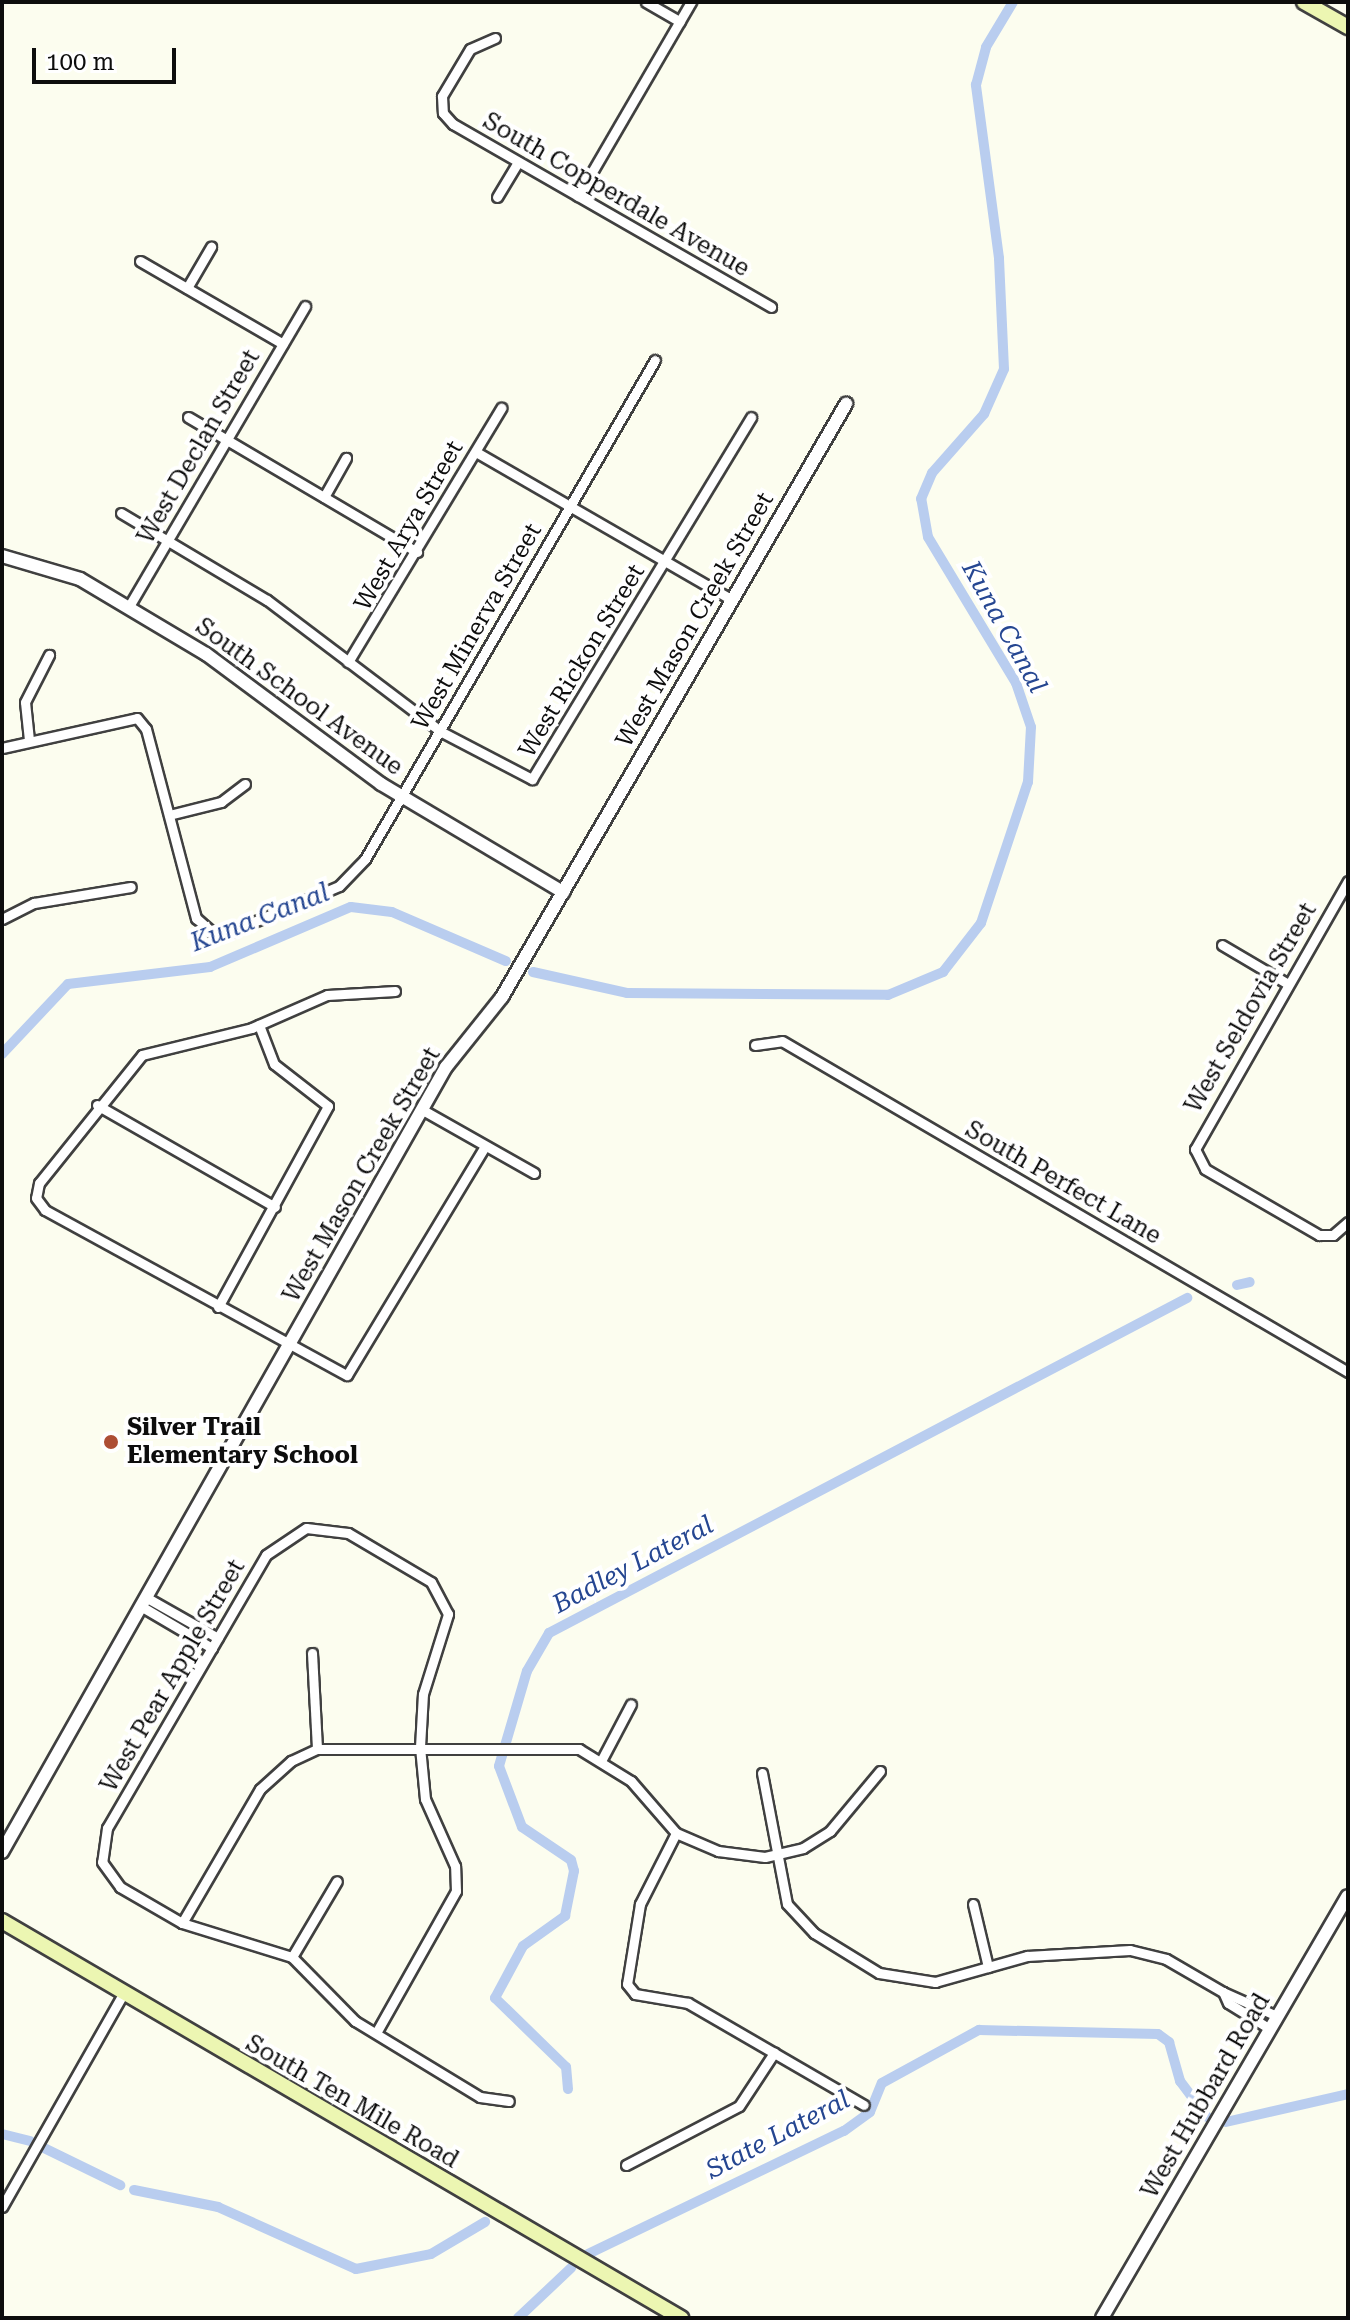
<!DOCTYPE html>
<html>
<head>
<meta charset="utf-8">
<style>
  body { margin:0 }
  #map { position:relative; width:1350px; height:2320px; overflow:hidden; background:#fcfdef; font-family:"Roboto Serif",serif }
  div>[style] { position:absolute }
  .canal>* { height:10px; margin:-5px; padding:0 5px; transform-origin:5px; border-radius:5px; background:#b9cdef }
  .roads { filter:drop-shadow(2px 0 #404040) drop-shadow(-2px 0 #404040) drop-shadow(0 2px #404040) drop-shadow(0 -2px #404040) }
  .minor>* { height:9px; margin:-4.5px; padding:0 4.5px; transform-origin:4.5px; border-radius:4.5px; background:#fff }
  .tertiary>* { height:12px; margin:-6px; padding:0 6px; transform-origin:6px; border-radius:6px; background:#fff }
  .secondary>* { height:14px; margin:-7px; padding:0 7px; transform-origin:7px; border-radius:7px; background:#ecf6b2 }
  .dots>* { width:22px; height:22px; translate:-50% -50%; box-sizing:border-box; border:4px solid #fff; border-radius:50% }
  span { translate:-50% -50%; white-space:nowrap; text-align:center; line-height:1.15; -webkit-text-stroke:8px #fff; paint-order:stroke }
  .street-label { font-size:24px; color:#0d0d0d }
  .poi-label { font-size:24px; color:#0d0d0d; font-weight:700 }
  .left { translate:0 -50%; text-align:left }
  .water-label { font-size:26px; color:#254691; font-style:italic }
  .frame { position:absolute; inset:0; border:4px solid #0d0d0d; pointer-events:none }
  .scale { position:absolute; left:32px; top:48px; width:144px; height:36px; box-sizing:border-box; border:4px solid #0d0d0d; border-top:0; padding-left:10px; font-size:24px; line-height:28px; white-space:nowrap; color:#0d0d0d; -webkit-text-stroke:6px #fff; paint-order:stroke }
</style>
</head>
<body>
<div id="map">
  <div class="canal">
    <div style="left:533px;top:972px;width:96px;rotate:12.6deg"></div>
    <div style="left:627px;top:993px;width:261px;rotate:0.4deg"></div>
    <div style="left:888px;top:995px;width:60px;rotate:-22.7deg"></div>
    <div style="left:943px;top:972px;width:62px;rotate:-52.2deg"></div>
    <div style="left:981px;top:923px;width:149px;rotate:-71.6deg"></div>
    <div style="left:1028px;top:782px;width:55px;rotate:-86.9deg"></div>
    <div style="left:1031px;top:727px;width:46px;rotate:-108.8deg"></div>
    <div style="left:1016px;top:683px;width:170px;rotate:-121.1deg"></div>
    <div style="left:928px;top:537px;width:39px;rotate:-100deg"></div>
    <div style="left:921px;top:499px;width:28px;rotate:-67deg"></div>
    <div style="left:932px;top:473px;width:79px;rotate:-48.6deg"></div>
    <div style="left:984px;top:414px;width:49px;rotate:-66deg"></div>
    <div style="left:1004px;top:369px;width:111px;rotate:-92.6deg"></div>
    <div style="left:999px;top:258px;width:175px;rotate:-97.6deg"></div>
    <div style="left:976px;top:85px;width:39px;rotate:-75deg"></div>
    <div style="left:986px;top:47px;width:52px;rotate:-59deg"></div>
    <div style="left:2px;top:1054px;width:96px;rotate:-46.7deg"></div>
    <div style="left:68px;top:984px;width:143px;rotate:-6.8deg"></div>
    <div style="left:210px;top:967px;width:153px;rotate:-23.1deg"></div>
    <div style="left:351px;top:907px;width:41px;rotate:7deg"></div>
    <div style="left:392px;top:912px;width:124px;rotate:23.3deg"></div>
    <div style="left:1237px;top:1285px;width:13px;rotate:-13deg"></div>
    <div style="left:568px;top:2089px;width:22px;rotate:-95deg"></div>
    <div style="left:566px;top:2067px;width:99px;rotate:-135.8deg"></div>
    <div style="left:495px;top:1998px;width:59px;rotate:-61.7deg"></div>
    <div style="left:523px;top:1946px;width:52px;rotate:-35.5deg"></div>
    <div style="left:565px;top:1916px;width:46px;rotate:-78.7deg"></div>
    <div style="left:574px;top:1871px;width:11px;rotate:-105deg"></div>
    <div style="left:571px;top:1860px;width:59px;rotate:-146deg"></div>
    <div style="left:522px;top:1827px;width:65px;rotate:-110.7deg"></div>
    <div style="left:499px;top:1766px;width:99px;rotate:-73.6deg"></div>
    <div style="left:527px;top:1671px;width:44px;rotate:-59.9deg"></div>
    <div style="left:549px;top:1633px;width:721px;rotate:-27.7deg"></div>
    <div style="left:1226px;top:2122px;width:125px;rotate:-12.9deg"></div>
    <div style="left:2px;top:2134px;width:29px;rotate:14deg"></div>
    <div style="left:44px;top:2148px;width:85px;rotate:26deg"></div>
    <div style="left:134px;top:2190px;width:86px;rotate:11.4deg"></div>
    <div style="left:218px;top:2207px;width:151px;rotate:24.2deg"></div>
    <div style="left:356px;top:2269px;width:76px;rotate:-11.3deg"></div>
    <div style="left:431px;top:2254px;width:63px;rotate:-30.7deg"></div>
    <div style="left:588px;top:2254px;width:284px;rotate:-25.7deg"></div>
    <div style="left:844px;top:2131px;width:32px;rotate:-36deg"></div>
    <div style="left:870px;top:2112px;width:31px;rotate:-68deg"></div>
    <div style="left:882px;top:2083px;width:111px;rotate:-28.7deg"></div>
    <div style="left:979px;top:2030px;width:179px;rotate:1.3deg"></div>
    <div style="left:1158px;top:2034px;width:14px;rotate:36deg"></div>
    <div style="left:1169px;top:2042px;width:41px;rotate:74.2deg"></div>
    <div style="left:1180px;top:2081px;width:45px;rotate:53.1deg"></div>
    <div style="left:518px;top:2318px;width:73px;rotate:-43.3deg"></div>
  </div>
  <div class="roads">
    <div class="minor">
      <div style="left:646px;top:2px;width:39px;rotate:30deg"></div>
      <div style="left:495px;top:38px;width:27px;rotate:156deg"></div>
      <div style="left:470px;top:49px;width:55px;rotate:120.8deg"></div>
      <div style="left:442px;top:96px;width:17px;rotate:87deg"></div>
      <div style="left:443px;top:113px;width:15px;rotate:48deg"></div>
      <div style="left:453px;top:124px;width:367px;rotate:29.9deg"></div>
      <div style="left:578px;top:196px;width:225px;rotate:-59.8deg"></div>
      <div style="left:497px;top:197px;width:41px;rotate:-59deg"></div>
      <div style="left:140px;top:261px;width:165px;rotate:30.1deg"></div>
      <div style="left:187px;top:288px;width:48px;rotate:-59.7deg"></div>
      <div style="left:188px;top:417px;width:266px;rotate:30.5deg"></div>
      <div style="left:476px;top:452px;width:296px;rotate:30deg"></div>
      <div style="left:324px;top:497px;width:45px;rotate:-60.6deg"></div>
      <div style="left:121px;top:513px;width:170px;rotate:30.8deg"></div>
      <div style="left:267px;top:600px;width:217px;rotate:37.1deg"></div>
      <div style="left:440px;top:731px;width:104px;rotate:27.6deg"></div>
      <div style="left:532px;top:779px;width:423px;rotate:-58.8deg"></div>
      <div style="left:128px;top:608px;width:350px;rotate:-59.6deg"></div>
      <div style="left:348px;top:662px;width:297px;rotate:-58.9deg"></div>
      <div style="left:29px;top:740px;width:38px;rotate:-96deg"></div>
      <div style="left:25px;top:702px;width:53px;rotate:-62.9deg"></div>
      <div style="left:2px;top:748px;width:138px;rotate:-12.5deg"></div>
      <div style="left:137px;top:718px;width:14px;rotate:51deg"></div>
      <div style="left:146px;top:729px;width:196px;rotate:75.2deg"></div>
      <div style="left:196px;top:918px;width:29px;rotate:41deg"></div>
      <div style="left:218px;top:937px;width:131px;rotate:-22.9deg"></div>
      <div style="left:339px;top:886px;width:37px;rotate:-46deg"></div>
      <div style="left:365px;top:859px;width:577px;rotate:-59.84deg"></div>
      <div style="left:169px;top:815px;width:54px;rotate:-14deg"></div>
      <div style="left:221px;top:802px;width:30px;rotate:-37deg"></div>
      <div style="left:1348px;top:881px;width:309px;rotate:119.7deg"></div>
      <div style="left:1195px;top:1149px;width:22px;rotate:63deg"></div>
      <div style="left:1205px;top:1169px;width:132px;rotate:30.1deg"></div>
      <div style="left:1319px;top:1235px;width:14px"></div>
      <div style="left:1333px;top:1235px;width:20px;rotate:-41deg"></div>
      <div style="left:2px;top:919px;width:36px;rotate:-27deg"></div>
      <div style="left:34px;top:903px;width:98px;rotate:-9.4deg"></div>
      <div style="left:1222px;top:945px;width:77px;rotate:30.6deg"></div>
      <div style="left:395px;top:991px;width:68px;rotate:176.6deg"></div>
      <div style="left:327px;top:995px;width:82px;rotate:156.3deg"></div>
      <div style="left:252px;top:1028px;width:113px;rotate:166.2deg"></div>
      <div style="left:142px;top:1055px;width:164px;rotate:128.8deg"></div>
      <div style="left:39px;top:1183px;width:15px;rotate:101deg"></div>
      <div style="left:36px;top:1198px;width:15px;rotate:53deg"></div>
      <div style="left:45px;top:1210px;width:344px;rotate:28.7deg"></div>
      <div style="left:347px;top:1375px;width:267px;rotate:-58.9deg"></div>
      <div style="left:755px;top:1045px;width:27px;rotate:-8deg"></div>
      <div style="left:782px;top:1041px;width:656px;rotate:30.32deg"></div>
      <div style="left:97px;top:1105px;width:205px;rotate:29.8deg"></div>
      <div style="left:421px;top:1109px;width:130px;rotate:29.5deg"></div>
      <div style="left:218px;top:1307px;width:229px;rotate:-61.3deg"></div>
      <div style="left:328px;top:1106px;width:68px;rotate:-142.1deg"></div>
      <div style="left:274px;top:1064px;width:42px;rotate:-111deg"></div>
      <div style="left:149px;top:1599px;width:79px;rotate:29.5deg"></div>
      <div style="left:144px;top:1608px;width:79px;rotate:30.5deg"></div>
      <div style="left:312px;top:1653px;width:96px;rotate:87deg"></div>
      <div style="left:601px;top:1761px;width:64px;rotate:-62.2deg"></div>
      <div style="left:762px;top:1773px;width:133px;rotate:79.2deg"></div>
      <div style="left:787px;top:1904px;width:40px;rotate:47deg"></div>
      <div style="left:814px;top:1933px;width:76px;rotate:31.6deg"></div>
      <div style="left:879px;top:1973px;width:57px;rotate:9.1deg"></div>
      <div style="left:935px;top:1982px;width:96px;rotate:-15.8deg"></div>
      <div style="left:1027px;top:1956px;width:103px;rotate:-3.3deg"></div>
      <div style="left:1130px;top:1950px;width:37px;rotate:14deg"></div>
      <div style="left:1166px;top:1959px;width:66px;rotate:30.1deg"></div>
      <div style="left:676px;top:1833px;width:80px;rotate:116.9deg"></div>
      <div style="left:640px;top:1904px;width:81px;rotate:99.2deg"></div>
      <div style="left:627px;top:1984px;width:13px;rotate:51deg"></div>
      <div style="left:635px;top:1994px;width:54px;rotate:9.6deg"></div>
      <div style="left:688px;top:2003px;width:203px;rotate:30.1deg"></div>
      <div style="left:973px;top:1904px;width:65px;rotate:76.6deg"></div>
      <div style="left:182px;top:1923px;width:155px;rotate:-59.8deg"></div>
      <div style="left:260px;top:1789px;width:42px;rotate:-42.1deg"></div>
      <div style="left:291px;top:1761px;width:29px;rotate:-25deg"></div>
      <div style="left:317px;top:1749px;width:262px"></div>
      <div style="left:579px;top:1749px;width:61px;rotate:31.6deg"></div>
      <div style="left:631px;top:1781px;width:69px;rotate:49.1deg"></div>
      <div style="left:676px;top:1833px;width:46px;rotate:23.2deg"></div>
      <div style="left:718px;top:1851px;width:47px;rotate:7.3deg"></div>
      <div style="left:765px;top:1857px;width:39px;rotate:-13deg"></div>
      <div style="left:803px;top:1848px;width:32px;rotate:-32deg"></div>
      <div style="left:830px;top:1831px;width:78px;rotate:-50.2deg"></div>
      <div style="left:292px;top:1957px;width:88px;rotate:-59.4deg"></div>
      <div style="left:1270px;top:2029px;width:49px;rotate:-148.2deg"></div>
      <div style="left:1228px;top:2003px;width:12px;rotate:-114deg"></div>
      <div style="left:1223px;top:1992px;width:59px;rotate:24deg"></div>
      <div style="left:376px;top:2033px;width:163px;rotate:-60.6deg"></div>
      <div style="left:456px;top:1891px;width:25px;rotate:-92deg"></div>
      <div style="left:455px;top:1866px;width:73px;rotate:-114.1deg"></div>
      <div style="left:425px;top:1799px;width:52px;rotate:-95.5deg"></div>
      <div style="left:420px;top:1747px;width:53px;rotate:-86.8deg"></div>
      <div style="left:423px;top:1694px;width:84px;rotate:-72.6deg"></div>
      <div style="left:448px;top:1614px;width:36px;rotate:-118deg"></div>
      <div style="left:431px;top:1582px;width:96px;rotate:-149.4deg"></div>
      <div style="left:348px;top:1533px;width:42px;rotate:-173.2deg"></div>
      <div style="left:306px;top:1528px;width:48px;rotate:146deg"></div>
      <div style="left:266px;top:1555px;width:316px;rotate:120.2deg"></div>
      <div style="left:107px;top:1828px;width:34px;rotate:98deg"></div>
      <div style="left:102px;top:1862px;width:31px;rotate:54deg"></div>
      <div style="left:120px;top:1887px;width:72px;rotate:30.1deg"></div>
      <div style="left:182px;top:1923px;width:115px;rotate:17.2deg"></div>
      <div style="left:292px;top:1957px;width:90px;rotate:45.5deg"></div>
      <div style="left:355px;top:2021px;width:146px;rotate:31.3deg"></div>
      <div style="left:480px;top:2097px;width:29px;rotate:8deg"></div>
      <div style="left:626px;top:2165px;width:127px;rotate:-27.6deg"></div>
      <div style="left:739px;top:2106px;width:64px;rotate:-56.6deg"></div>
      <div style="left:2px;top:2207px;width:245px;rotate:-60.4deg"></div>
    </div>
    <div class="tertiary">
      <div style="left:2px;top:556px;width:81px;rotate:16.4deg"></div>
      <div style="left:80px;top:579px;width:147px;rotate:30.8deg"></div>
      <div style="left:206px;top:654px;width:218px;rotate:36.6deg"></div>
      <div style="left:381px;top:784px;width:212px;rotate:30.7deg"></div>
      <div style="left:2px;top:1852px;width:902px;rotate:-60.51deg"></div>
      <div style="left:446px;top:1067px;width:90px;rotate:-51.3deg"></div>
      <div style="left:502px;top:997px;width:686px;rotate:-59.88deg"></div>
      <div style="left:1102px;top:2318px;width:488px;rotate:-59.8deg"></div>
    </div>
    <div class="secondary">
      <div style="left:1304px;top:2px;width:51px;rotate:29.6deg"></div>
      <div style="left:2px;top:1921px;width:787px;rotate:30.31deg"></div>
    </div>
  </div>
  <div class="dots">
    <div style="left:111px;top:1442px;background:#ad4e35"></div>
  </div>
  <div class="street-label">
    <span style="left:616px;top:195px;rotate:30deg">South Copperdale Avenue</span>
    <span style="left:199px;top:447px;rotate:-60deg">West Declan Street</span>
    <span style="left:409px;top:526px;rotate:-60deg">West Arya Street</span>
    <span style="left:695px;top:620px;rotate:-60deg">West Mason Creek Street</span>
    <span style="left:477px;top:627px;rotate:-60deg">West Minerva Street</span>
    <span style="left:582px;top:661px;rotate:-59deg">West Rickon Street</span>
    <span style="left:299px;top:697px;rotate:36deg">South School Avenue</span>
    <span style="left:1251px;top:1008px;rotate:-60deg">West Seldovia Street</span>
    <span style="left:362px;top:1175px;rotate:-60deg">West Mason Creek Street</span>
    <span style="left:1063px;top:1183px;rotate:30deg">South Perfect Lane</span>
    <span style="left:173px;top:1676px;rotate:-60deg">West Pear Apple Street</span>
    <span style="left:1206px;top:2096px;rotate:-60deg">West Hubbard Road</span>
    <span style="left:352px;top:2102px;rotate:30deg">South Ten Mile Road</span>
  </div>
  <div class="poi-label">
    <span class="left" style="left:127px;top:1442px">Silver Trail<br>Elementary School</span>
  </div>
  <div class="water-label">
    <span style="left:1004px;top:627px;rotate:61deg">Kuna Canal</span>
    <span style="left:260px;top:918px;rotate:-21deg">Kuna Canal</span>
    <span style="left:633px;top:1565px;rotate:-28deg">Badley Lateral</span>
    <span style="left:778px;top:2135px;rotate:-28deg">State Lateral</span>
  </div>
  <div class="frame"></div>
  <div class="scale">100 m</div>
</div>
</body>
</html>
